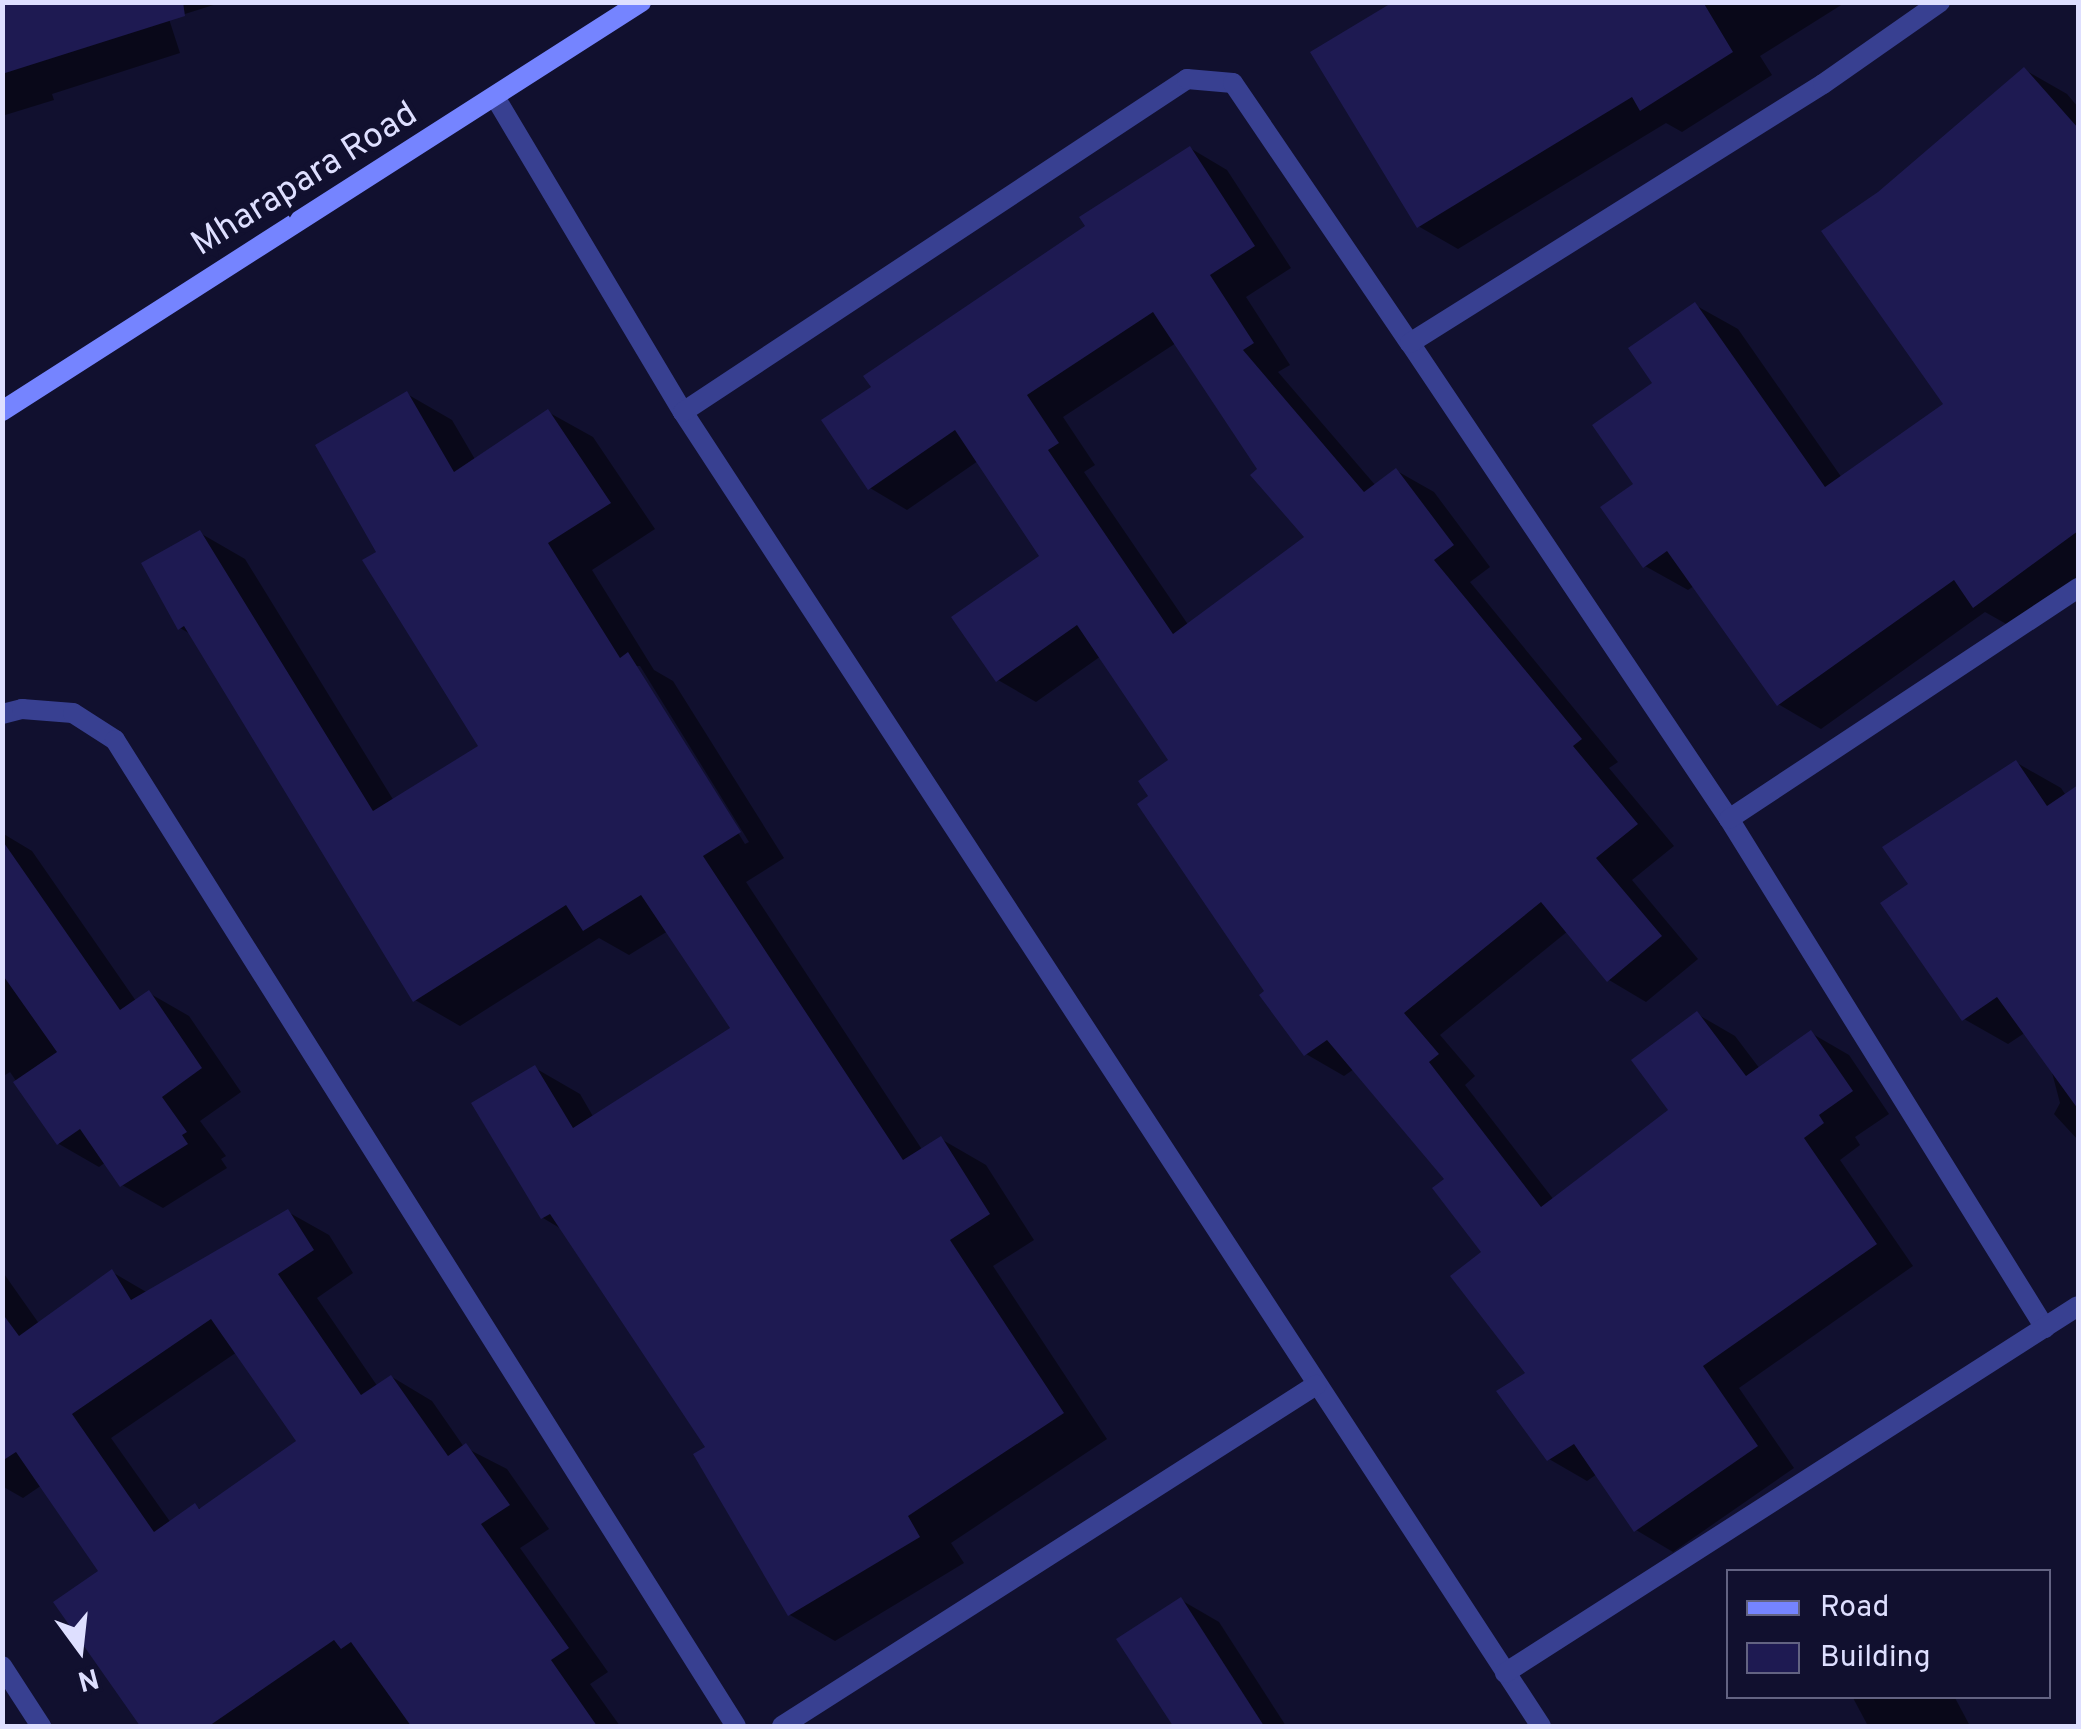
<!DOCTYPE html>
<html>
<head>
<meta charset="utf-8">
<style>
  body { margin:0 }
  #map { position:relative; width:2081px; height:1729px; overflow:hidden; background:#11102f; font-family:Overpass,sans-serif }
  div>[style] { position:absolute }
  .shadow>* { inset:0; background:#0007 }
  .building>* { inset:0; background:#1e1a52 }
  .street>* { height:20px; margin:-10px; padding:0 10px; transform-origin:10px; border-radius:10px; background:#384091 }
  .secondary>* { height:20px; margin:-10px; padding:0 10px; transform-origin:10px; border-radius:10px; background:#7584ff }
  span { translate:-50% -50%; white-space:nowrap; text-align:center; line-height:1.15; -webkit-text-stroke:10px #11102f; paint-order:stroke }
  .street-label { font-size:35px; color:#dedfff }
  .frame { position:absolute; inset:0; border:5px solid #dedfff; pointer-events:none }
  .legend { position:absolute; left:1726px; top:1569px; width:325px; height:130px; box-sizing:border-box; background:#11102f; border:2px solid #636382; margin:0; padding:12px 18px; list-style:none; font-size:30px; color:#dedfff }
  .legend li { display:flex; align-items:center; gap:20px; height:50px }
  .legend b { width:50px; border:2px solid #636382 }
  .north { position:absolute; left:30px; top:1599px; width:100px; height:100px; -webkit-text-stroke:8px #11102f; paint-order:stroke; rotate:165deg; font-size:28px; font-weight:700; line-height:40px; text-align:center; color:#dedfff }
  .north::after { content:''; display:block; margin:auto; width:35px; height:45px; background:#dedfff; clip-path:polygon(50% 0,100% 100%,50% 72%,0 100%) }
</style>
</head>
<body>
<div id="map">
  <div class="shadow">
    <div style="clip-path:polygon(2px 2px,223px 2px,169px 19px,180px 53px,52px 94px,54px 100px,2px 116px)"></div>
    <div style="clip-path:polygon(1398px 2px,1846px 2px,1760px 56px,1772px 75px,1682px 132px,1666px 123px,1458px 249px,1418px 226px)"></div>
    <div style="clip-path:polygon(2025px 70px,2067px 94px,2078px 107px,2078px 586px,2017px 630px,1985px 612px,1821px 729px,1778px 704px,1694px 586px,1688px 590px,1645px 566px,1636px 484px,1655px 384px,1695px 305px,1738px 329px,1842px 478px,1947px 405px,1880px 194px)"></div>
    <div style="clip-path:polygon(evenodd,1190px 148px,1227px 170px,1291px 268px,1246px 297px,1290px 365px,1278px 372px,1376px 486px,1397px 471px,1434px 492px,1490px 567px,1470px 582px,1618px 762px,1609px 768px,1674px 846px,1632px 880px,1698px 959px,1646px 1002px,1609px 980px,1568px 931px,1440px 1035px,1475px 1076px,1465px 1085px,1554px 1200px,1672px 1111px,1697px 1014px,1735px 1036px,1760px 1069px,1811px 1033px,1849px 1055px,1889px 1114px,1855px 1137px,1860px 1145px,1840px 1160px,1913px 1266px,1739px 1388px,1794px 1468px,1673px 1552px,1636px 1530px,1597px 1474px,1587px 1481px,1549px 1459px,1529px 1374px,1485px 1253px,1447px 1180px,1354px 1069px,1344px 1076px,1306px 1054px,1152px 797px,1172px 761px,1101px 656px,1036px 702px,998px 680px,1042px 556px,978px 461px,907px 510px,870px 488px,874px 388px,1190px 148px,1176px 343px,1308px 537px,1189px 626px,1084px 472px,1095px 465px,1063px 417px,1176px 343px)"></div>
    <div style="clip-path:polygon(evenodd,407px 394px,452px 420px,476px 461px,548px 412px,593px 437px,655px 529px,592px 570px,654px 670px,673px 681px,784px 858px,746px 882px,923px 1151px,941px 1139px,986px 1165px,1034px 1240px,993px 1266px,1107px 1439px,951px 1543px,964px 1563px,835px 1641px,790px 1615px,709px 1448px,563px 1230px,543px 1218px,535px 1068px,580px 1094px,594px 1118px,733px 1029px,668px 931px,629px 955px,599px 938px,460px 1026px,415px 1000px,192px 635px,180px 628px,200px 533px,245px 559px,394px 801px,481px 747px,379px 552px,407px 394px,634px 666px,640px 666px,749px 842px,745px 844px,634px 666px)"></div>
    <div style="clip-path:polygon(2017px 763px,2061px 788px,2067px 797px,2078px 789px,2078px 1140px,2054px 1114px,2060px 1103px,2050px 1065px,2026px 1032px,2008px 1044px,1964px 1019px,1911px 885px)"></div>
    <div style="clip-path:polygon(2px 833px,32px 851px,136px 1001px,149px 993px,189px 1016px,241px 1092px,200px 1121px,226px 1156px,221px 1159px,227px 1168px,163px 1208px,122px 1185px,106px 1162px,99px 1167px,59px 1144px,10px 1072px,2px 1077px)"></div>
    <div style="clip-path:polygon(evenodd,288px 1212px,329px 1235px,353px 1273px,317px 1298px,378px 1387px,392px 1377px,432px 1401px,464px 1447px,507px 1469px,549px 1529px,520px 1548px,608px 1672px,590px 1684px,620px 1726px,143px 1726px,56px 1603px,101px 1571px,42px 1485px,23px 1498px,2px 1486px,2px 1271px,40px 1325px,112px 1272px,148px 1293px,288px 1212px,237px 1352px,299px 1442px,201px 1509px,195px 1506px,171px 1523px,111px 1438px,237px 1352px)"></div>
    <div style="clip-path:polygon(1181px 1600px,1219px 1622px,1286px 1726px,1176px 1726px,1119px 1639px)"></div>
    <div style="clip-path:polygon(1852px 1696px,1954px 1696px,1970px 1726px,1868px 1726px)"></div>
  </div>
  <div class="building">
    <div style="clip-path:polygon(2px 2px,183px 2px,185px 16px,2px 74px)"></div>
    <div style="clip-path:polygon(1393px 2px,1703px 2px,1733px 52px,1640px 111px,1632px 97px,1417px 228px,1310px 52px)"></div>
    <div style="clip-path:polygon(2024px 67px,2078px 128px,2078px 531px,1973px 608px,1954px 580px,1777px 706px,1667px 551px,1643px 568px,1600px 507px,1633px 484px,1592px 425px,1652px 383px,1628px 348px,1695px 302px,1825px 487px,1943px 404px,1821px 231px,1878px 192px)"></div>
    <div style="clip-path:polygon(evenodd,1190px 146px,1255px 246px,1210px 275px,1254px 343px,1243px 350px,1364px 492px,1396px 468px,1454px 545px,1434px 560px,1582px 739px,1573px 746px,1638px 824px,1596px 858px,1662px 936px,1607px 982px,1541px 902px,1404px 1013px,1439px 1054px,1429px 1062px,1541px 1207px,1668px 1110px,1631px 1060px,1697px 1011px,1746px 1076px,1811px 1030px,1853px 1091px,1819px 1115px,1824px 1123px,1804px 1138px,1877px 1244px,1703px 1366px,1758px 1446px,1634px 1532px,1574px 1444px,1547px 1461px,1496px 1391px,1525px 1373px,1450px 1276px,1481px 1252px,1432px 1188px,1444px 1179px,1327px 1040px,1304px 1056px,1259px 995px,1264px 991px,1137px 804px,1148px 796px,1138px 781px,1168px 760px,1077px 625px,996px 682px,951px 617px,1039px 556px,955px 430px,868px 490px,821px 420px,871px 387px,863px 376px,1085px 226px,1079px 217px,1190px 146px,1153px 312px,1257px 469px,1250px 475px,1304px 537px,1173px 634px,1048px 450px,1059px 443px,1027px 395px,1153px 312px)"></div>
    <div style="clip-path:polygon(407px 391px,454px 472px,548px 409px,611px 503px,548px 543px,620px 658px,628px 652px,741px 832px,703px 856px,903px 1160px,941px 1136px,990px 1214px,950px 1240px,1064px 1413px,908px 1516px,920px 1537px,788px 1616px,693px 1454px,705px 1447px,550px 1214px,541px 1219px,471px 1103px,535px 1065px,573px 1128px,730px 1028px,641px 895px,583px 931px,566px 905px,413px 1002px,184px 626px,178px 630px,141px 563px,200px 530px,373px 811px,478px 746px,362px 560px,376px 552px,315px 445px)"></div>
    <div style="clip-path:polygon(2016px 760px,2047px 806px,2078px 785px,2078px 1109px,1997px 997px,1962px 1021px,1880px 903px,1908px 884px,1882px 847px)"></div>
    <div style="clip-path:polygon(2px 840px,120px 1010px,149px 990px,202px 1068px,162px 1097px,187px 1132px,182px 1135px,188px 1144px,120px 1187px,80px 1129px,57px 1145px,13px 1082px,57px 1052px,2px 974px)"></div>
    <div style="clip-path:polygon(evenodd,288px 1209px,314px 1250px,278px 1274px,361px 1395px,391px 1375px,448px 1456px,466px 1443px,510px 1505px,481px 1524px,569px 1648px,551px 1660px,597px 1726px,411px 1726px,351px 1642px,341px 1649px,334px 1640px,209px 1726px,140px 1726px,53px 1602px,98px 1571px,16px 1452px,2px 1461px,2px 1313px,19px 1336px,112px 1269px,131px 1300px,288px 1209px,211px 1319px,296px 1441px,199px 1509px,195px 1503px,154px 1532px,72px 1414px,211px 1319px)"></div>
    <div style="clip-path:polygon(1181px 1597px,1264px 1726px,1173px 1726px,1116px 1639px)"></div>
  </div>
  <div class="street">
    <div style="left:495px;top:97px;width:367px;rotate:59.2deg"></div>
    <div style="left:683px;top:412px;width:1569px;rotate:56.86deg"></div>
    <div style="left:683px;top:412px;width:604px;rotate:-33.45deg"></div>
    <div style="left:1187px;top:79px;width:46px;rotate:5deg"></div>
    <div style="left:1233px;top:83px;width:315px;rotate:55.8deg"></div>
    <div style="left:2px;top:714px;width:21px;rotate:-14deg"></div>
    <div style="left:22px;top:709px;width:51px;rotate:4.5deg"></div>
    <div style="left:73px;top:713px;width:50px;rotate:32.7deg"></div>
    <div style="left:115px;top:740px;width:1165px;rotate:57.8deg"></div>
    <div style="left:1729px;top:819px;width:573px;rotate:-123.83deg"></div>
    <div style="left:1410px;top:343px;width:487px;rotate:-32.1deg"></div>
    <div style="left:1823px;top:84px;width:143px;rotate:-35deg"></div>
    <div style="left:2045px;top:1328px;width:599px;rotate:-121.83deg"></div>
    <div style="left:1729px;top:819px;width:419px;rotate:-33.5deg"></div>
    <div style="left:2px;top:1666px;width:72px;rotate:57deg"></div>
    <div style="left:1505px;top:1673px;width:680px;rotate:-32.64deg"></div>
    <div style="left:782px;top:1726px;width:634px;rotate:-32.56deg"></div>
  </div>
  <div class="secondary">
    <div style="left:2px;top:411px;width:759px;rotate:-32.62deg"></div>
  </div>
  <div class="street-label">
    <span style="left:305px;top:180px;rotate:-32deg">Mharapara Road</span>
  </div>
  <div class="frame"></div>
  <ul class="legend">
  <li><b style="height:12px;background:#7584ff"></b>Road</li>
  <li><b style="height:28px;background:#1e1a52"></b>Building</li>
  </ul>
  <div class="north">N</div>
</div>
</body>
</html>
